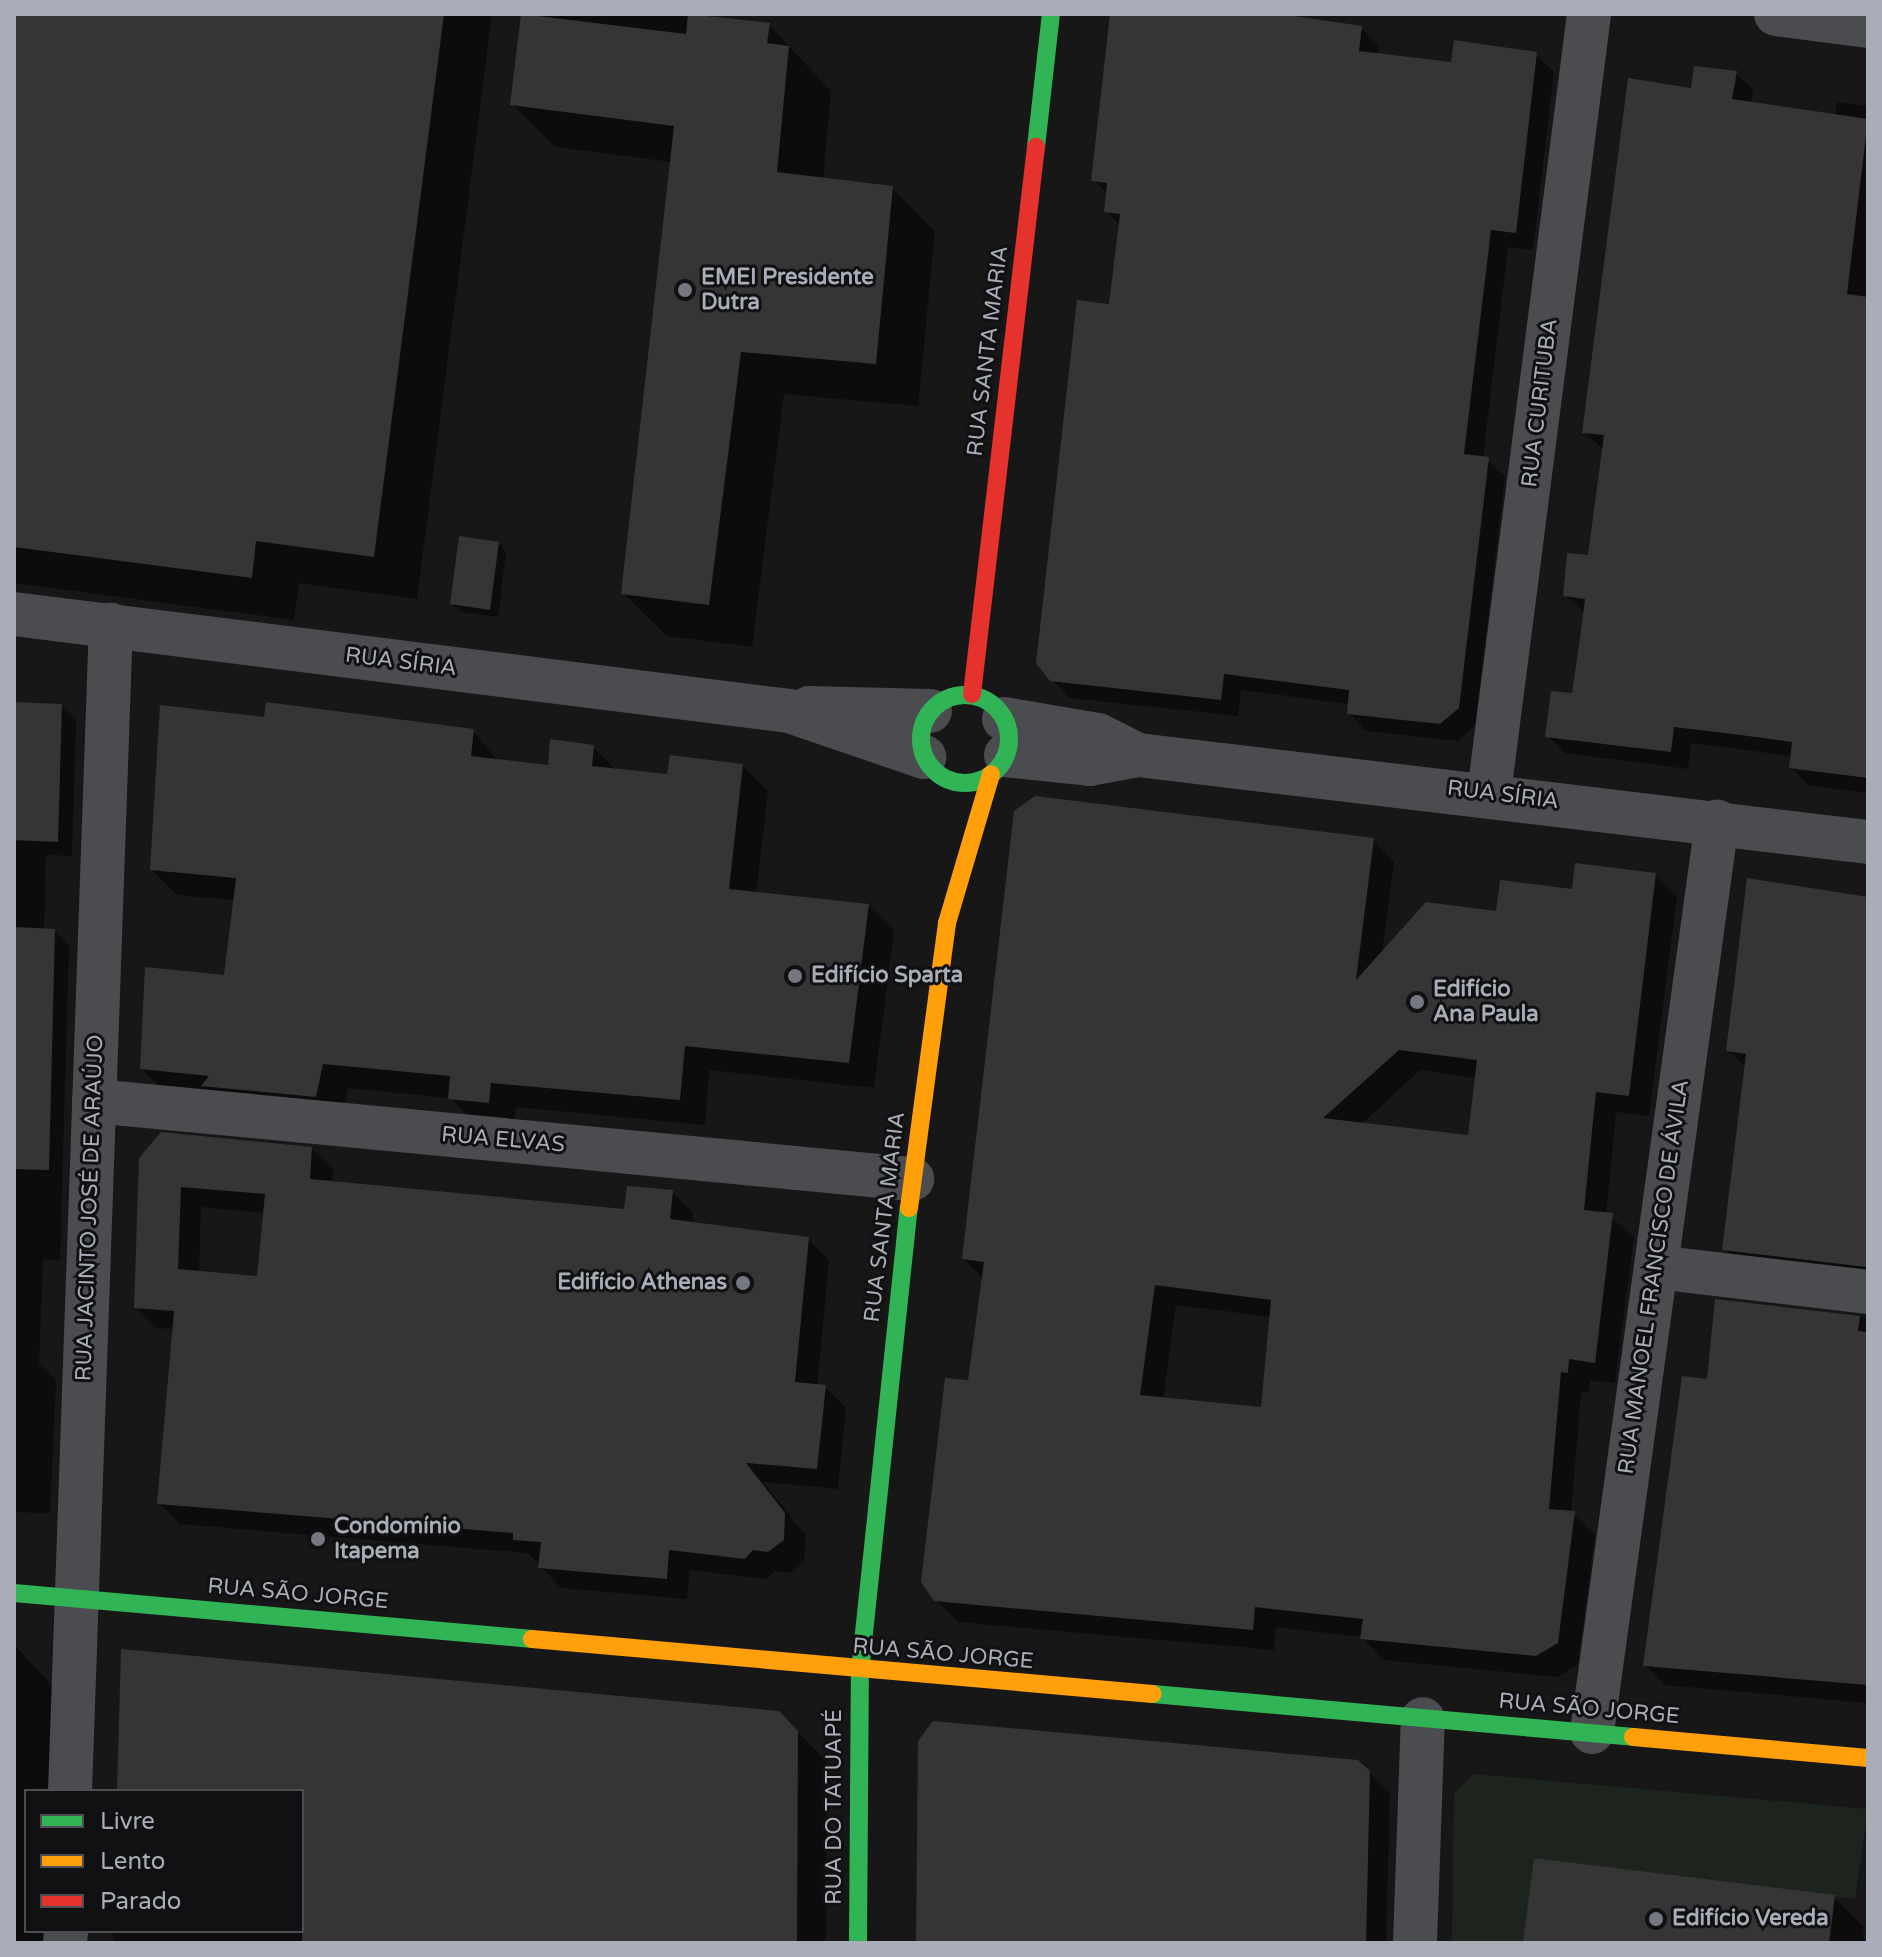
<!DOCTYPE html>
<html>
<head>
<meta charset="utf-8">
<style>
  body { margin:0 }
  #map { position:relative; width:1882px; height:1957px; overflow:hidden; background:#171717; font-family:"Varela Round",sans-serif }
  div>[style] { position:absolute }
  .green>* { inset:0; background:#1d241e }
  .shadow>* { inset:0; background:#0007 }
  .building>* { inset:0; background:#353536 }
  .street>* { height:44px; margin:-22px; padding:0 22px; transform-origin:22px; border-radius:22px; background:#4b4c50 }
  .fast>* { height:18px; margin:-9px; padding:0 9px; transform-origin:9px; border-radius:9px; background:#30b455 }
  .fast>.ring { margin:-9px; padding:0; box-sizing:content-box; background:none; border:18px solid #30b455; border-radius:50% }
  .slow>* { height:18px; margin:-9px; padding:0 9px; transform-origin:9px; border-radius:9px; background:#ff9f0a }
  .jam>* { height:18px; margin:-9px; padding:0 9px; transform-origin:9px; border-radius:9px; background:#e5322d }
  .dots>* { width:22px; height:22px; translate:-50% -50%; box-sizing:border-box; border:4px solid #111113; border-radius:50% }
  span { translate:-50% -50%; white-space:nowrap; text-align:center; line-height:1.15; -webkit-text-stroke:6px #111113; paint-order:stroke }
  .poi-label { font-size:22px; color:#a8adb8; font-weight:700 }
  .left { translate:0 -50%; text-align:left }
  .right { translate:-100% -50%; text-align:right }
  .street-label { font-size:22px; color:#a8adb8 }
  .frame { position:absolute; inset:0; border:16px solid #a8adb8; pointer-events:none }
  .legend { position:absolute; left:24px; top:1789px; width:280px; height:144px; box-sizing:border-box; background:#111113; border:2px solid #4d4f55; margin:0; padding:10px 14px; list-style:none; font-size:24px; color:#a8adb8 }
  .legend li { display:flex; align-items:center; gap:16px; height:40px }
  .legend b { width:40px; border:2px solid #4d4f55 }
</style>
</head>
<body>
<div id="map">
  <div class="green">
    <div style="clip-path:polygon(1474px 1774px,1868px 1809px,1855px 1899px,1534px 1858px,1524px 1943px,1452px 1943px,1454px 1793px)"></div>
  </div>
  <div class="shadow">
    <div style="clip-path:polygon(14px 14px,492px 14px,417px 599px,299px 583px,294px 620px,14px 583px)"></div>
    <div style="clip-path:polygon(523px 14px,678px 14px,769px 25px,831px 91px,823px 180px,892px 188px,935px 232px,918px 406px,784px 394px,752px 647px,667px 636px,623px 593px,672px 162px,555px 147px,512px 104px)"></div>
    <div style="clip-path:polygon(1115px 14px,1258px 14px,1361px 28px,1379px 46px,1377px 55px,1453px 64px,1536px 54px,1554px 72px,1533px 250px,1508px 247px,1483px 458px,1505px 476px,1475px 726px,1458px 741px,1366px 731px,1349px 713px,1350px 704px,1241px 690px,1238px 716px,1070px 698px,1052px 680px,1121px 226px,1106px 211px,1108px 195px,1094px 180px)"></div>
    <div style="clip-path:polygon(1736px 73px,1753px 90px,1751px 103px,1835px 116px,1837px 102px,1868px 106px,1868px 793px,1808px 785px,1791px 767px,1792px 756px,1691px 743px,1688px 769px,1565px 753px,1548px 736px,1574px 696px,1585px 613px,1565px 595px,1590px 557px,1604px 450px,1584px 432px,1693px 90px)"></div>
    <div style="clip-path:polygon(498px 543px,506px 552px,498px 617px,461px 612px,452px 604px)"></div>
    <div style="clip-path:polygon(14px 704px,61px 706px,76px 721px,72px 856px,46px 855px,44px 931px,55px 931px,69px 946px,60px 1260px,43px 1259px,39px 1364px,56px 1380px,50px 1513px,14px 1512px)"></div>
    <div style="clip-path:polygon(266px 719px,473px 731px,498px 761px,550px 767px,593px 747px,617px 771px,669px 776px,743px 766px,768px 791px,756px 894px,868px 905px,894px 931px,874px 1088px,709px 1070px,705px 1125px,516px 1107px,514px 1127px,476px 1124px,450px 1098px,348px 1088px,341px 1122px,167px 1094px,142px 1069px,226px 977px,235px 900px,177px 895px,152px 870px)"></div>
    <div style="clip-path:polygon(evenodd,1373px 840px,1394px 862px,1382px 953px,1498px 913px,1656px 875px,1677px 896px,1649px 1116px,1616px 1112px,1606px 1214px,1634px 1236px,1615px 1383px,1590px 1380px,1588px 1393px,1581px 1392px,1571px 1513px,1595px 1534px,1578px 1664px,1558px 1677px,1383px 1660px,1362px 1637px,1276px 1627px,1274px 1650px,958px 1622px,936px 1600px,983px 1278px,964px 1259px,1373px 840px,1420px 1070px,1477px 1078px,1470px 1138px,1361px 1125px,1420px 1070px,1373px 840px,1176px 1305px,1272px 1317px,1263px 1409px,1163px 1400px,1176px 1305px)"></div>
    <div style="clip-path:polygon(1749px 881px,1868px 898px,1868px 1283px,1744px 1269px,1724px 1249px,1746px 1068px,1728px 1050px)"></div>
    <div style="clip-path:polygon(evenodd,312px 1149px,333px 1170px,332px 1183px,626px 1211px,672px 1192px,693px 1213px,692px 1224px,808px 1239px,829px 1260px,817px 1386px,825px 1387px,846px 1408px,838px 1489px,763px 1482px,806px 1536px,804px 1561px,790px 1573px,775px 1571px,767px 1579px,690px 1570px,687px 1599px,561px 1588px,528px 1553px,180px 1524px,159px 1503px,175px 1329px,157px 1328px,136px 1307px,141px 1159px,312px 1149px,201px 1207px,265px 1213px,259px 1278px,199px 1273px,201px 1207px)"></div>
    <div style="clip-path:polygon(1717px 1301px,1868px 1318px,1868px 1703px,1665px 1685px,1646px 1666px,1709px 1381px)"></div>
    <div style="clip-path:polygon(14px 1644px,60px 1695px,57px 1791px,26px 1791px,26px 1931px,52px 1931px,52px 1943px,14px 1943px)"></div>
    <div style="clip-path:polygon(779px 1713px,827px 1762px,826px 1943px,113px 1943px,113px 1931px,302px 1931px,302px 1791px,119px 1791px)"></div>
    <div style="clip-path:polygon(1369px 1772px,1390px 1793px,1386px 1943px,919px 1943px)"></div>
    <div style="clip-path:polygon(1834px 1897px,1864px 1927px,1863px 1939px,1868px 1943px,1525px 1943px)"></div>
  </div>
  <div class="building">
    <div style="clip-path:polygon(14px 14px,444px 14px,374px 557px,256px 541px,252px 578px,14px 547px)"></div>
    <div style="clip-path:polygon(521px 14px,686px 34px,688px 14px,770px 23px,767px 43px,789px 46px,777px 172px,893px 186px,876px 364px,741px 352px,709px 605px,621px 594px,674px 126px,510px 105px)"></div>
    <div style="clip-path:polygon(1110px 14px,1281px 14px,1362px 26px,1359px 51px,1451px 62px,1454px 40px,1537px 52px,1516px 233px,1491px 230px,1464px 454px,1489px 457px,1459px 708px,1440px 724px,1347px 714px,1349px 690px,1224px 674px,1221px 700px,1050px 681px,1036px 663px,1077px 300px,1109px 304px,1120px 214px,1104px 212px,1107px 183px,1091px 181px)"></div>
    <div style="clip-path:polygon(1694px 66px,1737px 71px,1732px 99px,1868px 119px,1847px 294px,1868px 297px,1868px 778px,1789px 768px,1792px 742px,1733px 734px,1674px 727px,1671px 752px,1545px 737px,1551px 691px,1572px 693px,1580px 638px,1585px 599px,1563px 596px,1567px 553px,1588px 555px,1604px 435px,1582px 433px,1628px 78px,1691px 88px)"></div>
    <div style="clip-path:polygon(459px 536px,499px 542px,490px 610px,450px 604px)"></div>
    <div style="clip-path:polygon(14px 702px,62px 704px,58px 842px,14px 840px)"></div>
    <div style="clip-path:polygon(266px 702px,474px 729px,471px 756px,548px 765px,550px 739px,594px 745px,592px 766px,667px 774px,670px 755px,743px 764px,729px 889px,869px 904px,849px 1063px,685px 1046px,680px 1100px,491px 1083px,489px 1103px,448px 1099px,450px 1076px,323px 1064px,316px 1097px,201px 1086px,209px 1076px,140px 1069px,145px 967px,224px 975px,236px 878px,150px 870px,160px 705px,264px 717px)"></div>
    <div style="clip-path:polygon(evenodd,1035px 796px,1374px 838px,1356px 980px,1426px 902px,1496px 911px,1500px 880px,1572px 889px,1575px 863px,1656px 873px,1629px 1096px,1596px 1092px,1584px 1210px,1613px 1213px,1595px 1363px,1569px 1359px,1568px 1373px,1561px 1372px,1549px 1509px,1575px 1511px,1558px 1643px,1536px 1656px,1360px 1639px,1363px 1619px,1255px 1607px,1253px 1630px,934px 1601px,921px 1582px,945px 1378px,968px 1380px,984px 1262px,962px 1259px,1014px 811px,1035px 796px,1399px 1050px,1477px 1060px,1468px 1135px,1323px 1118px,1399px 1050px,1035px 796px,1155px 1285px,1271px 1300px,1261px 1407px,1140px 1395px,1155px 1285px)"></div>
    <div style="clip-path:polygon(1747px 878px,1868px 897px,1866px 1267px,1722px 1250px,1746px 1054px,1726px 1051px)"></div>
    <div style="clip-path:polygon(14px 927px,55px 929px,49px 1170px,14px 1169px)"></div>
    <div style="clip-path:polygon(evenodd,161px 1132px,312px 1147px,310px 1179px,624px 1209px,627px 1186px,673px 1190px,670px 1219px,809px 1237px,795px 1382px,826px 1385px,817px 1469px,746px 1463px,785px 1513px,784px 1540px,768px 1552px,753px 1550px,745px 1559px,669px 1550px,667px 1579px,538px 1568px,541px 1542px,513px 1540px,513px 1533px,157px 1504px,174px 1311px,134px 1308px,139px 1158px,161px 1132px,181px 1187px,265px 1194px,257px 1276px,178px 1269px,181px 1187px)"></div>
    <div style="clip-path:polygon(1715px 1299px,1860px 1316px,1858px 1331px,1868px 1332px,1868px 1685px,1643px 1666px,1682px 1376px,1707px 1379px)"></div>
    <div style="clip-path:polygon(121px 1649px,779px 1711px,798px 1731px,797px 1943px,302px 1943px,302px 1791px,117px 1791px)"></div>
    <div style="clip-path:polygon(933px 1721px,1358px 1760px,1370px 1771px,1366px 1943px,916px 1943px,918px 1741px)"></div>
    <div style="clip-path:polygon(1534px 1858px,1835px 1895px,1829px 1943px,1523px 1943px)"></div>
  </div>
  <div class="street">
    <div style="left:1776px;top:14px;width:93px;rotate:7.4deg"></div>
    <div style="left:14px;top:614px;width:781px;rotate:7.13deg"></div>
    <div style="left:789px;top:711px;width:143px;rotate:18.8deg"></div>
    <div style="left:809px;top:708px;width:121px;rotate:1.4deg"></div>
    <div style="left:1004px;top:719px;width:95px;rotate:9.7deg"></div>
    <div style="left:1098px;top:735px;width:42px;rotate:26.6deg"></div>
    <div style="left:1006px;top:755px;width:84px;rotate:6.1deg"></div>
    <div style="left:1090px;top:764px;width:49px;rotate:-10.6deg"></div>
    <div style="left:1138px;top:755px;width:735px;rotate:6.8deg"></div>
    <div style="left:1489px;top:793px;width:785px;rotate:-82.68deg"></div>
    <div style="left:94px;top:1101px;width:822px;rotate:5.45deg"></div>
    <div style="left:1656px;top:1267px;width:213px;rotate:6.7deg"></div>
    <div style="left:1592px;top:1732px;width:919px;rotate:-82.18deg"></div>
    <div style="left:70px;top:1791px;width:1167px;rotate:-87.99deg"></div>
    <div style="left:65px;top:1943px;width:12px;rotate:-85deg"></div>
    <div style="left:1415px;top:1943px;width:224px;rotate:-88deg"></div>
  </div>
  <div class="fast">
    <div style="left:1036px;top:147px;width:134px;rotate:-83.6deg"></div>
    <div class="ring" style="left:921px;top:695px;width:70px;height:70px"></div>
    <div style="left:14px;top:1593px;width:520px;rotate:5.07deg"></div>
    <div style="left:1153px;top:1694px;width:482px;rotate:5.1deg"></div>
    <div style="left:858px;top:1943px;width:272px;rotate:-89.6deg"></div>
    <div style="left:860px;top:1671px;width:466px;rotate:-84deg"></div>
  </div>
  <div class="slow">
    <div style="left:909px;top:1208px;width:288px;rotate:-82.4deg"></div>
    <div style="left:947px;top:923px;width:155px;rotate:-73.5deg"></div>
    <div style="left:532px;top:1639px;width:623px;rotate:5.06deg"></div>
    <div style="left:1633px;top:1737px;width:236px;rotate:5.1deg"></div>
  </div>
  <div class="jam">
    <div style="left:972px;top:694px;width:551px;rotate:-83.33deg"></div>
  </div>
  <div class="dots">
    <div style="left:685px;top:290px;background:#757880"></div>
    <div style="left:795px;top:976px;background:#757880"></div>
    <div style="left:1417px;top:1002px;background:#757880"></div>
    <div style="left:743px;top:1283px;background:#757880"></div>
    <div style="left:318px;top:1539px;background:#757880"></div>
    <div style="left:1656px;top:1919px;background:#757880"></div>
  </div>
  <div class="poi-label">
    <span class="left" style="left:701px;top:290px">EMEI Presidente<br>Dutra</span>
    <span class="left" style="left:811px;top:976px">Edifício Sparta</span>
    <span class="left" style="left:1433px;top:1002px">Edifício<br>Ana Paula</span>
    <span class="right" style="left:727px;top:1283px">Edifício Athenas</span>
    <span class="left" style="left:334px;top:1539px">Condomínio<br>Itapema</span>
    <span class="left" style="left:1672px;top:1919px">Edifício Vereda</span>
  </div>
  <div class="street-label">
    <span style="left:988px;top:351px;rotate:-83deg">RUA SANTA MARIA</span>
    <span style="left:1540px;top:403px;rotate:-83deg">RUA CURITUBA</span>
    <span style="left:401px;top:662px;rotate:7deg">RUA SÍRIA</span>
    <span style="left:1503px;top:795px;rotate:7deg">RUA SÍRIA</span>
    <span style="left:503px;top:1140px;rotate:5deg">RUA ELVAS</span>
    <span style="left:90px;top:1208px;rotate:-88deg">RUA JACINTO JOSÉ DE ARAÚJO</span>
    <span style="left:885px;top:1217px;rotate:-83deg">RUA SANTA MARIA</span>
    <span style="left:1654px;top:1277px;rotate:-82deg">RUA MANOEL FRANCISCO DE ÁVILA</span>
    <span style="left:298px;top:1594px;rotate:5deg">RUA SÃO JORGE</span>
    <span style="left:943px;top:1654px;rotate:5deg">RUA SÃO JORGE</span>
    <span style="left:1589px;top:1709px;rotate:5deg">RUA SÃO JORGE</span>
    <span style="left:835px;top:1807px;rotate:-90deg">RUA DO TATUAPÉ</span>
  </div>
  <div class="frame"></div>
  <ul class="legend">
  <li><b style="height:10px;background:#30b455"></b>Livre</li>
  <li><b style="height:10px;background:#ff9f0a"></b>Lento</li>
  <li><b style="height:10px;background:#e5322d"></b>Parado</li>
  </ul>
</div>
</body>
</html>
